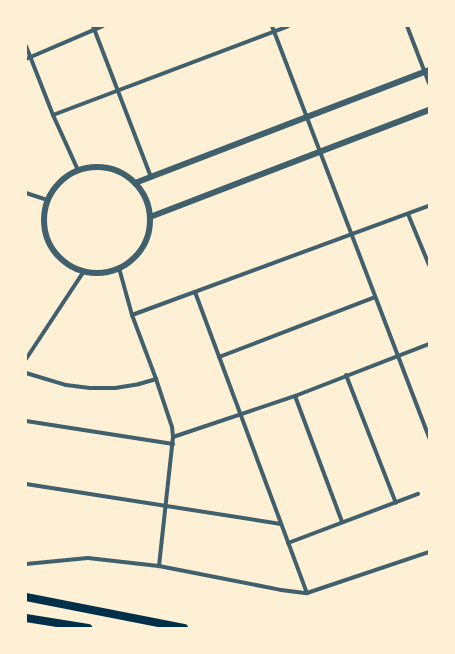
<!DOCTYPE html>
<html>
<head>
<meta charset="utf-8">
<style>
  body { margin:0 }
  #map { position:relative; width:455px; height:654px; overflow:hidden; background:#fdf0d5; font-family:"IBM Plex Sans",sans-serif }
  div>[style] { position:absolute }
  .minor>* { height:4px; margin:-2px; padding:0 2px; transform-origin:2px; border-radius:2px; background:#3f606c }
  .tertiary>* { height:6px; margin:-3px; padding:0 3px; transform-origin:3px; border-radius:3px; background:#3f606c }
  .tertiary>.ring { margin:-3px; padding:0; box-sizing:content-box; background:none; border:6px solid #3f606c; border-radius:50% }
  .trunk>* { height:8px; margin:-4px; padding:0 4px; transform-origin:4px; border-radius:4px; background:#003049 }
  span { translate:-50% -50%; white-space:nowrap; text-align:center; line-height:1.15; -webkit-text-stroke:4px #fdf0d5; paint-order:stroke }
  .frame { position:absolute; inset:0; border:27px solid #fdf0d5; pointer-events:none }
</style>
</head>
<body>
<div id="map">
  <div class="minor">
    <div style="left:93px;top:26px;width:162px;rotate:69deg"></div>
    <div style="left:272px;top:26px;width:441px;rotate:69.1deg"></div>
    <div style="left:407px;top:26px;width:61px;rotate:68.9deg"></div>
    <div style="left:26px;top:46px;width:74px;rotate:68.6deg"></div>
    <div style="left:53px;top:115px;width:60px;rotate:65.6deg"></div>
    <div style="left:26px;top:59px;width:84px;rotate:-23.2deg"></div>
    <div style="left:53px;top:115px;width:251px;rotate:-20.7deg"></div>
    <div style="left:26px;top:193px;width:22px;rotate:18deg"></div>
    <div style="left:408px;top:214px;width:55px;rotate:67.6deg"></div>
    <div style="left:119px;top:268px;width:49px;rotate:74.5deg"></div>
    <div style="left:132px;top:315px;width:68px;rotate:69.4deg"></div>
    <div style="left:156px;top:379px;width:51px;rotate:71.6deg"></div>
    <div style="left:172px;top:427px;width:10px;rotate:84deg"></div>
    <div style="left:173px;top:437px;width:130px;rotate:96.2deg"></div>
    <div style="left:195px;top:292px;width:321px;rotate:69.6deg"></div>
    <div style="left:132px;top:315px;width:316px;rotate:-20.2deg"></div>
    <div style="left:219px;top:357px;width:167px;rotate:-21deg"></div>
    <div style="left:26px;top:359px;width:105px;rotate:-56.6deg"></div>
    <div style="left:26px;top:373px;width:42px;rotate:16.7deg"></div>
    <div style="left:66px;top:385px;width:24px;rotate:7deg"></div>
    <div style="left:90px;top:388px;width:25px"></div>
    <div style="left:115px;top:388px;width:24px;rotate:-9deg"></div>
    <div style="left:139px;top:384px;width:18px;rotate:-16deg"></div>
    <div style="left:346px;top:375px;width:137px;rotate:68.7deg"></div>
    <div style="left:295px;top:396px;width:134px;rotate:69.5deg"></div>
    <div style="left:26px;top:421px;width:149px;rotate:8.9deg"></div>
    <div style="left:173px;top:437px;width:129px;rotate:-18.6deg"></div>
    <div style="left:295px;top:396px;width:144px;rotate:-21.2deg"></div>
    <div style="left:26px;top:484px;width:258px;rotate:8.9deg"></div>
    <div style="left:288px;top:543px;width:139px;rotate:-20.7deg"></div>
    <div style="left:26px;top:564px;width:62px;rotate:-5.5deg"></div>
    <div style="left:88px;top:558px;width:71px;rotate:6.4deg"></div>
    <div style="left:159px;top:566px;width:124px;rotate:11.1deg"></div>
    <div style="left:281px;top:590px;width:26px;rotate:7deg"></div>
    <div style="left:307px;top:593px;width:129px;rotate:-18.6deg"></div>
  </div>
  <div class="tertiary">
    <div class="ring" style="left:44px;top:167px;width:100px;height:100px"></div>
    <div style="left:135px;top:183px;width:315px;rotate:-21deg"></div>
    <div style="left:150px;top:217px;width:299px;rotate:-21deg"></div>
  </div>
  <div class="trunk">
    <div style="left:26px;top:597px;width:161px;rotate:11.1deg"></div>
    <div style="left:26px;top:618px;width:63px;rotate:9.2deg"></div>
  </div>
  <div class="frame"></div>
</div>
</body>
</html>
